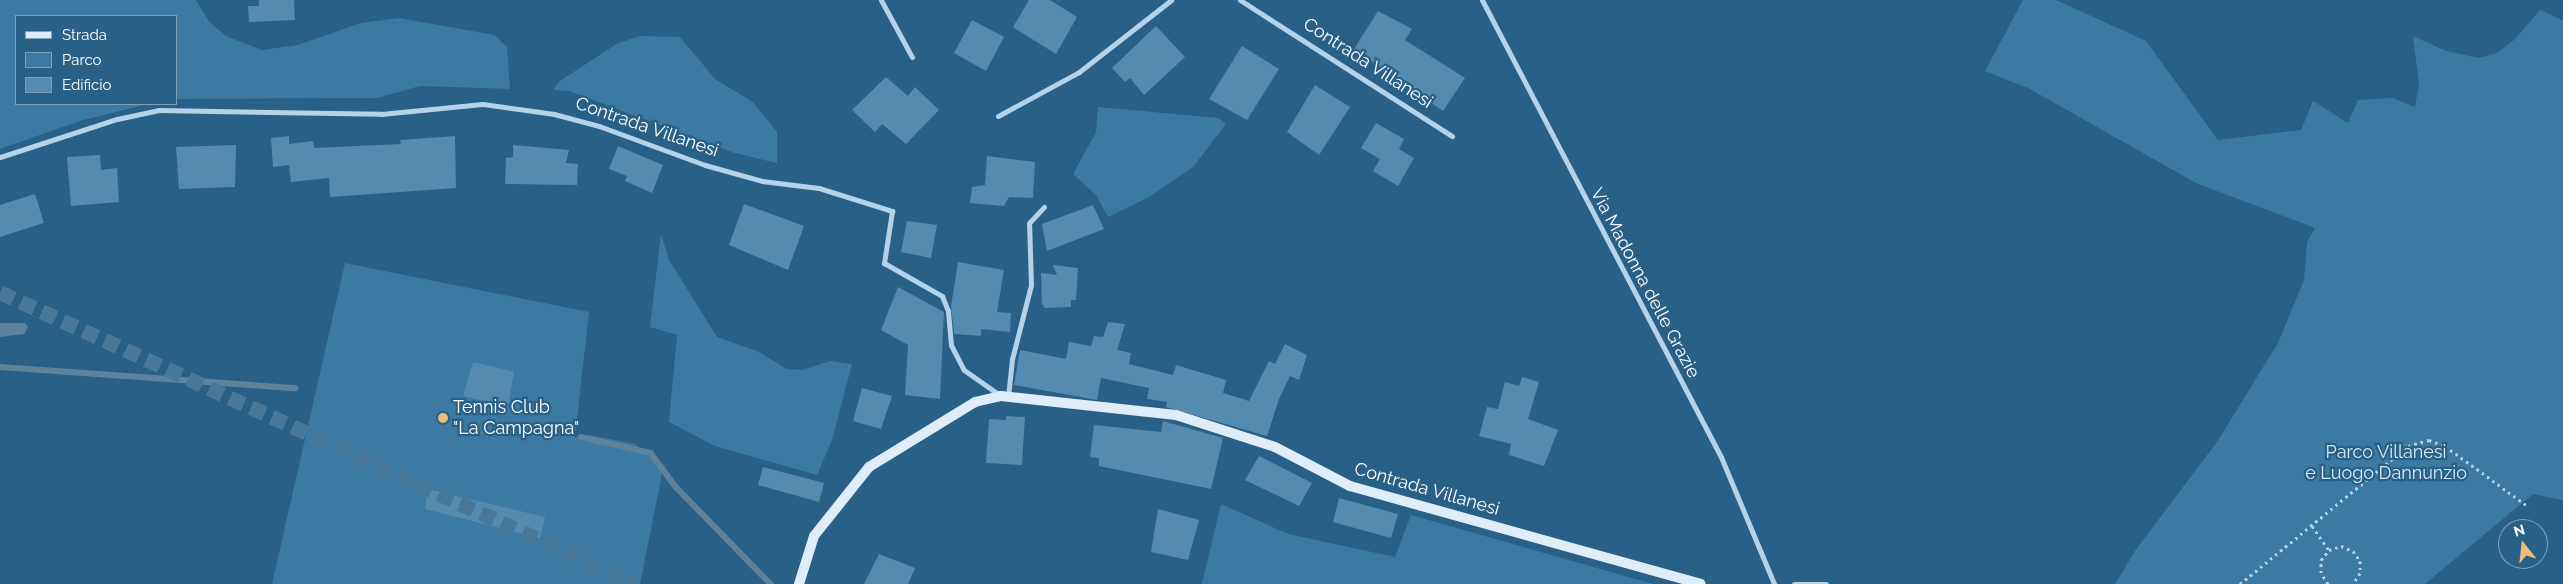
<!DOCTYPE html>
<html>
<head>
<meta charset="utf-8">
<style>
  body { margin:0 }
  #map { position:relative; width:2563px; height:584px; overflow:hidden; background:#286087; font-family:Raleway,sans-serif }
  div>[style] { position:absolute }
  .green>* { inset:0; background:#3d7aa3 }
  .water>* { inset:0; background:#5d839c }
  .stream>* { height:5.5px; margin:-2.75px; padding:0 2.75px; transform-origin:2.75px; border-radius:2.75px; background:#5d839c }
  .building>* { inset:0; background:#558bb0 }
  .highway-tunnel>* { height:15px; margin-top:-7.5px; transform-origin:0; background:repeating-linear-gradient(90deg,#487899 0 15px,transparent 0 23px) }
  .path>* { height:3px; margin-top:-1.5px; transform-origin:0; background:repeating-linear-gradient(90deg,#b4d3e8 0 2.5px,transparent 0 6.5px) }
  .street>* { height:5px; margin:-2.5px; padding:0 2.5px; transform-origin:2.5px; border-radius:2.5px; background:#b4d3e8 }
  .secondary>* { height:10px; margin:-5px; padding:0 5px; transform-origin:5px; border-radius:5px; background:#deedf7 }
  .dots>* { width:14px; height:14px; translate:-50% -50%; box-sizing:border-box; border:2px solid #286087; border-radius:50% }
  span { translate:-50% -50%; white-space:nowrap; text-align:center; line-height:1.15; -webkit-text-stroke:4.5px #286087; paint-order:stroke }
  .street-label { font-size:18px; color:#fff }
  .poi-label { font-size:18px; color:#fff }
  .left { translate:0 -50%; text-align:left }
  .park-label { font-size:18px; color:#d7eaf6 }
  .legend { position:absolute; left:15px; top:15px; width:162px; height:90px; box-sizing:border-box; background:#286087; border:1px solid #7ea0b7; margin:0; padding:6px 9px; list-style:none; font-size:15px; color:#fff }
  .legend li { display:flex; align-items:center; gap:10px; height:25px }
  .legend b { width:25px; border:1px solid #7ea0b7 }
  .north { position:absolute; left:2498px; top:519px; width:50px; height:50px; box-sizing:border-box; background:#286087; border:1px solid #7ea0b7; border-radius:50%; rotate:344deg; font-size:14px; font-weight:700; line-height:20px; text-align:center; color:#fff }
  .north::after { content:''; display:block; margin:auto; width:18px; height:22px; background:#efbc7a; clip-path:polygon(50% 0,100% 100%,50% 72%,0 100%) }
</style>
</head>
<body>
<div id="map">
  <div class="green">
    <div style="clip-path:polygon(0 0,196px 0,210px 23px,226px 36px,262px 50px,298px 45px,361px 23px,399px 18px,494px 35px,507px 47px,510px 89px,420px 86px,377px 98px,176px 99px,176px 16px,16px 16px,16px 104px,149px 104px,83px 120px,0 149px)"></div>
    <div style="clip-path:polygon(2023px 0,2056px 0,2146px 41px,2218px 140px,2301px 130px,2313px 101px,2348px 123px,2358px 100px,2393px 98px,2415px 107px,2419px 83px,2413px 36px,2446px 51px,2479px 58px,2497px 53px,2514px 40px,2540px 10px,2563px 20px,2563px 500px,2533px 494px,2425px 584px,2115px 584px,2137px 548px,2217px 442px,2278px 343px,2304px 280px,2307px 242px,2315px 228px,2198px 184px,2030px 89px,1985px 71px)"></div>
    <div style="clip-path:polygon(641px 36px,680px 37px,715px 79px,753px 102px,777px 132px,777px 163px,735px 153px,569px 91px,553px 90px,560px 81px,618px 43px)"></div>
    <div style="clip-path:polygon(1098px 107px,1218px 118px,1226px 124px,1193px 167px,1149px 197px,1108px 217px,1096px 195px,1073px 174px,1096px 132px)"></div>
    <div style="clip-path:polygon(661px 234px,669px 260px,717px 337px,757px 351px,787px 369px,803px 370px,830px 361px,852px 364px,832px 440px,817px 475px,715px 446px,669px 422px,677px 335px,650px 327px)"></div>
    <div style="clip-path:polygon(345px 263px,589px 312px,575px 437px,589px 435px,635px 444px,663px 469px,640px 584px,272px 584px)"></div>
    <div style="clip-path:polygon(1221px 504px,1288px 534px,1395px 557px,1411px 515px,1653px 584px,1202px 584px)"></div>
  </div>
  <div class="water">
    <div style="clip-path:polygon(0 323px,25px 323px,28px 327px,24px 334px,0 337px)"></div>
  </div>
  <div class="stream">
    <div style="left:0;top:367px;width:296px;rotate:4.1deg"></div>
    <div style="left:581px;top:437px;width:72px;rotate:12.9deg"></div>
    <div style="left:651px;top:453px;width:42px;rotate:53.7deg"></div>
    <div style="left:676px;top:487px;width:136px;rotate:45.6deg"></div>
  </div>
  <div class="building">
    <div style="clip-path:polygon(259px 0,294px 0,295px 20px,249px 22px,248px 6px,259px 6px)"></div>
    <div style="clip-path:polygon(1029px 0,1050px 0,1077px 17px,1056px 54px,1013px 27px)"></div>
    <div style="clip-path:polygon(1378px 11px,1412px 29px,1405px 40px,1465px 78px,1443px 111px,1354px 49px)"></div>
    <div style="clip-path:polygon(972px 20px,1004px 37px,986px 71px,954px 53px)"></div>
    <div style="clip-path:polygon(1156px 26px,1185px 57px,1144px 95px,1130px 78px,1125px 82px,1112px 68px)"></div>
    <div style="clip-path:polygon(1242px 46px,1279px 69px,1247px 120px,1209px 99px)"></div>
    <div style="clip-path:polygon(886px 77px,908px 96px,915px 87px,939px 110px,906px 144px,882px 124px,875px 132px,852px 110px)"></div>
    <div style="clip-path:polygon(1315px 85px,1350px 107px,1319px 155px,1287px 132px)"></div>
    <div style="clip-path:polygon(1376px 123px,1404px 139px,1399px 149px,1414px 158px,1398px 186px,1373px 171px,1380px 159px,1361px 148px)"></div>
    <div style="clip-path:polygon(289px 136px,289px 144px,313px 141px,314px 148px,401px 144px,400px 140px,455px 136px,456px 188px,330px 197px,329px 178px,291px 182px,289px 165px,273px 167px,271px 138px)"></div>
    <div style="clip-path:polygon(236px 145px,235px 187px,179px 189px,176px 147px)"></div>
    <div style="clip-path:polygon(513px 145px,569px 150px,566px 163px,578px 164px,577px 185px,505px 184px,506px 158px,513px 157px)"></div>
    <div style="clip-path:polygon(618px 146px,663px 165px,652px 193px,625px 181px,627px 176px,609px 169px)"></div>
    <div style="clip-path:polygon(100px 155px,101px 170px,117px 168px,119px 202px,71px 206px,67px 157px)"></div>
    <div style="clip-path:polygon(987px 156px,1035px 162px,1033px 198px,1009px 197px,1004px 206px,970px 203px,972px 187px,985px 185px)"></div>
    <div style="clip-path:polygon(35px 194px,44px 223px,0 237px,0 205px)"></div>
    <div style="clip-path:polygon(744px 204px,804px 226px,788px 270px,729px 245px)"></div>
    <div style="clip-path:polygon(1093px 205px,1104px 229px,1047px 251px,1042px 224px)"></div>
    <div style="clip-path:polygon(907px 221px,937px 225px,931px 258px,901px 252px)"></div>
    <div style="clip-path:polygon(958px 262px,1004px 270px,997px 312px,1011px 313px,1010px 332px,981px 329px,981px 336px,954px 334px,951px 306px)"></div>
    <div style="clip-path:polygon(1053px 265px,1078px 268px,1076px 300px,1071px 300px,1071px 307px,1045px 308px,1042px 304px,1041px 273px,1057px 275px)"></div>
    <div style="clip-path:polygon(898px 287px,944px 312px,940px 399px,905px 395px,908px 345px,881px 330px)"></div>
    <div style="clip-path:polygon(1108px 322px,1125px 324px,1117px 350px,1131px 353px,1129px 364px,1173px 375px,1176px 365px,1226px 380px,1223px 393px,1249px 401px,1269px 361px,1275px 364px,1285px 344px,1307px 355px,1299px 380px,1290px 376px,1279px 399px,1267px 436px,1166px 407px,1167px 402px,1147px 399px,1149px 388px,1101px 378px,1097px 400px,1014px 385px,1020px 350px,1066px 359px,1069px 342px,1091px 346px,1094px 336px,1103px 337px)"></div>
    <div style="clip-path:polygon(473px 362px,514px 372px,508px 407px,463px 396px)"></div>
    <div style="clip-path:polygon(1522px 377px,1539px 382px,1528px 419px,1558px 430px,1544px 466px,1509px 455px,1511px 444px,1479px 436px,1487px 407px,1498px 409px,1505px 382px,1519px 386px)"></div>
    <div style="clip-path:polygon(862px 388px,892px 396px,881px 429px,853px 421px)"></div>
    <div style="clip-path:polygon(1006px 416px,1025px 417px,1022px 465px,986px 463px,989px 419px,1006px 420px)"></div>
    <div style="clip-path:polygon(1163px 421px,1223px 438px,1211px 489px,1099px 466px,1099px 458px,1090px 457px,1094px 425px,1161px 432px)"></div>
    <div style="clip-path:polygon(1259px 456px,1312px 483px,1299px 506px,1245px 480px)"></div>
    <div style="clip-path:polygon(763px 467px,824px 483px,819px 502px,758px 485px)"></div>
    <div style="clip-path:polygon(427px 489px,545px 517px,540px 538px,425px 509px)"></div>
    <div style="clip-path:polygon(1339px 498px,1398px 514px,1391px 538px,1333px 522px)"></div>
    <div style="clip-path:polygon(1158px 509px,1199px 520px,1188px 560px,1151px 552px)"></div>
    <div style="clip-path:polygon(879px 554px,915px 568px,908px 584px,864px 584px)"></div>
  </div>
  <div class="highway-tunnel">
    <div style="left:0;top:292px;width:700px;rotate:24.66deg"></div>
  </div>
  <div class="path">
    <div style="left:2312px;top:526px;width:29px;rotate:55deg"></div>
    <div style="left:2240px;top:584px;width:217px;rotate:-39.4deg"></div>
    <div style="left:2408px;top:446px;width:22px;rotate:-16deg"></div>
    <div style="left:2429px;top:440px;width:17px;rotate:21deg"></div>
    <div style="left:2445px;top:446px;width:104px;rotate:36deg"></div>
    <div style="left:2328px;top:584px;width:13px;rotate:-122deg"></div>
    <div style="left:2321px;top:573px;width:13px;rotate:-90deg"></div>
    <div style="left:2321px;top:560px;width:13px;rotate:-51deg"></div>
    <div style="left:2329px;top:550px;width:13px;rotate:-18deg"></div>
    <div style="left:2341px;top:546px;width:13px;rotate:23deg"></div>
    <div style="left:2353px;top:551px;width:12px;rotate:55deg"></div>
    <div style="left:2360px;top:561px;width:12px;rotate:90deg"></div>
    <div style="left:2360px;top:573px;width:13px;rotate:122deg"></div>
  </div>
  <div class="street">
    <div style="left:881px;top:0;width:65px;rotate:61.5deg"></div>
    <div style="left:1240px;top:0;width:252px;rotate:32.7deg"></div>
    <div style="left:1482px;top:0;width:516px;rotate:62.39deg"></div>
    <div style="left:1721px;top:457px;width:138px;rotate:67.3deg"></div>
    <div style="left:998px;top:116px;width:92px;rotate:-28.5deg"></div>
    <div style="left:1079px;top:72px;width:117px;rotate:-38deg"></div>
    <div style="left:0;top:157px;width:123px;rotate:-18deg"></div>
    <div style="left:117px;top:119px;width:43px;rotate:-12.1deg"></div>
    <div style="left:159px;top:110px;width:222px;rotate:1deg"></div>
    <div style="left:381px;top:114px;width:102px;rotate:-5.6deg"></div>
    <div style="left:483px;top:104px;width:72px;rotate:8deg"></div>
    <div style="left:554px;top:114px;width:47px;rotate:14.9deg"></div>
    <div style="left:599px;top:126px;width:113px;rotate:20.2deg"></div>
    <div style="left:705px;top:165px;width:59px;rotate:15.7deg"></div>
    <div style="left:762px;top:181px;width:57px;rotate:7deg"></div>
    <div style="left:819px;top:188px;width:77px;rotate:17.5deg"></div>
    <div style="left:892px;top:211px;width:53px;rotate:98.7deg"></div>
    <div style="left:884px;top:263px;width:67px;rotate:29.6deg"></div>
    <div style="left:942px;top:296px;width:16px;rotate:68deg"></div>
    <div style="left:948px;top:311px;width:34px;rotate:85deg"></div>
    <div style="left:951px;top:345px;width:28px;rotate:63deg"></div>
    <div style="left:964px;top:370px;width:45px;rotate:35.1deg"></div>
    <div style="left:1008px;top:397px;width:38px;rotate:-84deg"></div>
    <div style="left:1012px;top:359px;width:76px;rotate:-75.6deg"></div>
    <div style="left:1031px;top:285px;width:62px;rotate:-91.8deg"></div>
    <div style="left:1029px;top:223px;width:22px;rotate:-47deg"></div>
    <div style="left:1794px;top:584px;width:32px"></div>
  </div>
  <div class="secondary">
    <div style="left:799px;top:584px;width:50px;rotate:-72.6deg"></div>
    <div style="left:814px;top:536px;width:88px;rotate:-51.4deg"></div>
    <div style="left:869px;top:467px;width:124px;rotate:-31.5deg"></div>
    <div style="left:975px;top:402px;width:27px;rotate:-13deg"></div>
    <div style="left:1001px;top:396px;width:176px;rotate:6.2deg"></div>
    <div style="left:1176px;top:415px;width:104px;rotate:17.9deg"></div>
    <div style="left:1275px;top:447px;width:85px;rotate:27.5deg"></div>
    <div style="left:1350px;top:486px;width:364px;rotate:15.6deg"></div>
  </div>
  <div class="dots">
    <div style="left:443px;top:418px;background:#efbc7a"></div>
  </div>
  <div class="street-label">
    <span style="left:1368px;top:63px;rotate:33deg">Contrada Villanesi</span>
    <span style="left:647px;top:127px;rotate:19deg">Contrada Villanesi</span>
    <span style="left:1645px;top:283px;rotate:62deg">Via Madonna delle Grazie</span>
    <span style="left:1427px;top:489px;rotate:16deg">Contrada Villanesi</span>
  </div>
  <div class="poi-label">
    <span class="left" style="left:453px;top:418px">Tennis Club<br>"La Campagna"</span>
  </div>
  <div class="park-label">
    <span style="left:2386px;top:463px">Parco Villanesi<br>e Luogo Dannunzio</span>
  </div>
  <ul class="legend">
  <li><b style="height:6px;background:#deedf7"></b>Strada</li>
  <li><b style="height:14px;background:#3d7aa3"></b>Parco</li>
  <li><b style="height:14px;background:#558bb0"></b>Edificio</li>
  </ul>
  <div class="north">N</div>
</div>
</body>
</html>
